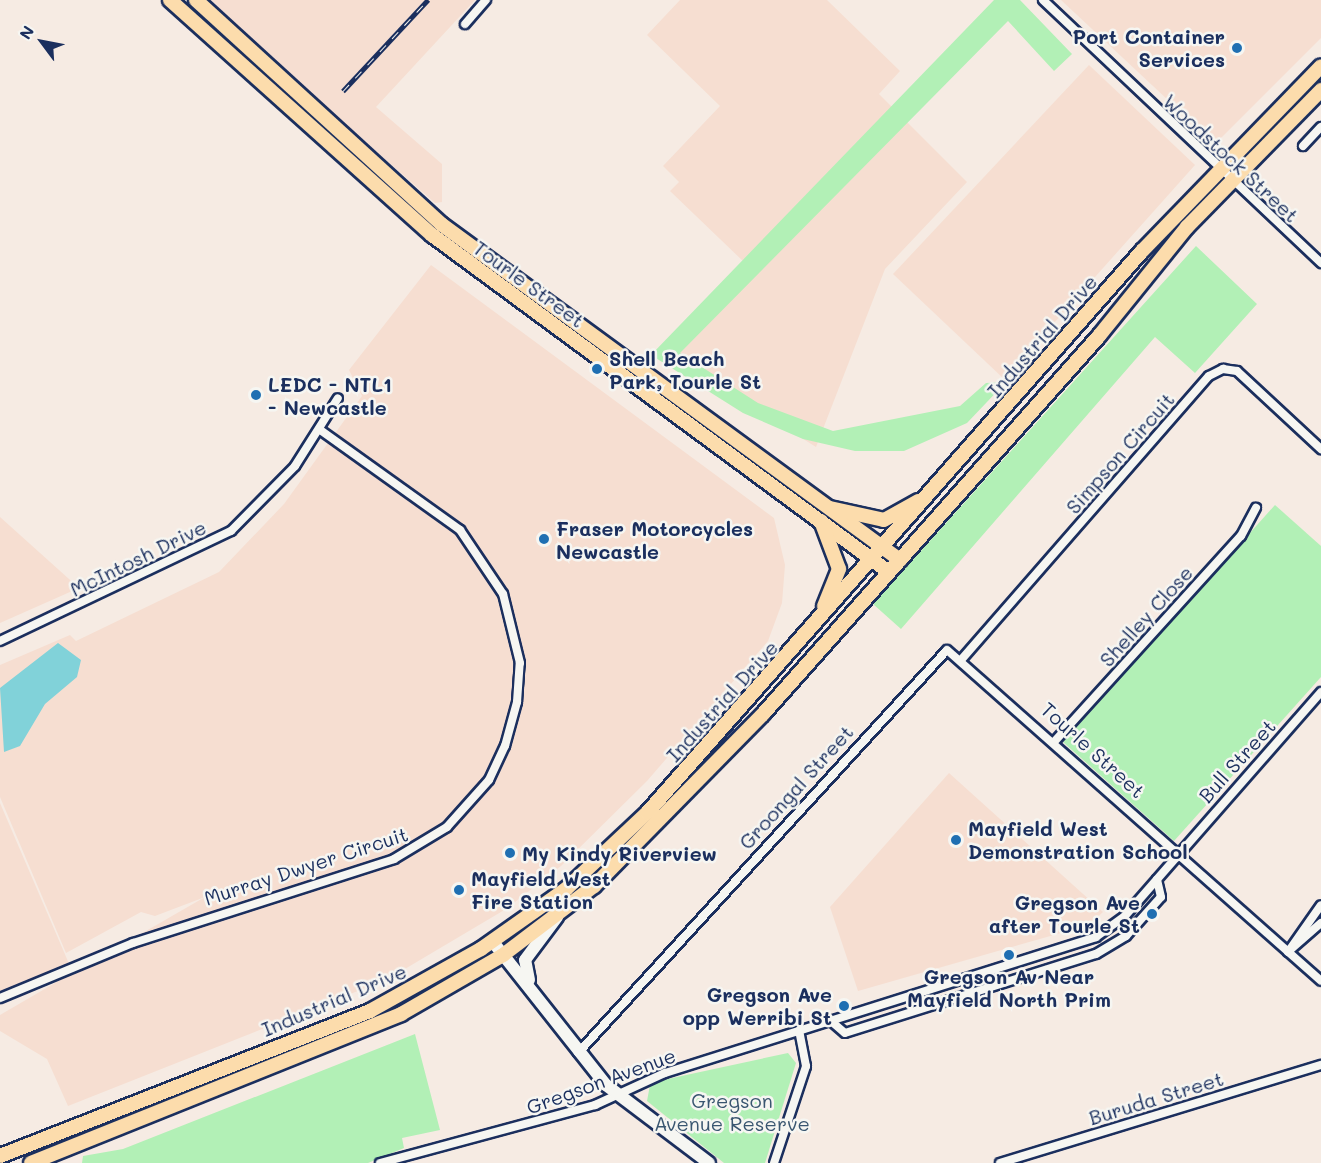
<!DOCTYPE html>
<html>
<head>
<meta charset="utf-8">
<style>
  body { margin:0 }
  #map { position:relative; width:1321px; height:1163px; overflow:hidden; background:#f6ebe3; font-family:Mali,sans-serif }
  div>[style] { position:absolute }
  .built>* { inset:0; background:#f6ded1 }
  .green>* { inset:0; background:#b2f0b6 }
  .water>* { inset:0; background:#81d2d9 }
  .roads { filter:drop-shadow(2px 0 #1b2f5e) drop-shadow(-2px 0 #1b2f5e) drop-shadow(0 2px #1b2f5e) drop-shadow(0 -2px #1b2f5e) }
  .minor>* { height:8px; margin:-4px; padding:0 4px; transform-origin:4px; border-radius:4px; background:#f6f6f2 }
  .secondary>* { height:12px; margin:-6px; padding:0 6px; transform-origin:6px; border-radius:6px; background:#f6f6f2 }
  .primary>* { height:14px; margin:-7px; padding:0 7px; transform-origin:7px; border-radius:7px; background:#fcdcac }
  .trunk>* { height:14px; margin:-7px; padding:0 7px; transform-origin:7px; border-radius:7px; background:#fcdcac }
  .rail>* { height:5px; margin-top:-2.5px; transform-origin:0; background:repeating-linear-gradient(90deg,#f6f6f2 0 9px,#1b2f5e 0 18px); box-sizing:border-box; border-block:2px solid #1b2f5e }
  .dots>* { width:16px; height:16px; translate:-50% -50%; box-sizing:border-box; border:3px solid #f6f6f2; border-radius:50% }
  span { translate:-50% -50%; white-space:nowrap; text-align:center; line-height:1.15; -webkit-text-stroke:5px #f6f6f2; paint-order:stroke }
  .poi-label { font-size:20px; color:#1b2f5e; font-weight:700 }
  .right { translate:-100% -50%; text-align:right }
  .left { translate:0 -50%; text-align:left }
  .street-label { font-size:20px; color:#1b2f5e }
  .park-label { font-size:20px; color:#395670 }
  .north { position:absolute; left:12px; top:12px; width:60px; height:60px; -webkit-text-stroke:4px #f6f6f2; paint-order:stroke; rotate:302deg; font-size:16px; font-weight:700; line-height:24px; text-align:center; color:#1b2f5e }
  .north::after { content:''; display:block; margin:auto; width:21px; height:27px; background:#1b2f5e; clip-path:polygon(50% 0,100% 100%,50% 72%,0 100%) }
</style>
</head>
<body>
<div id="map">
  <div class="built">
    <div style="clip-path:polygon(211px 0,475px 0,376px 107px,442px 164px,442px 202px,435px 203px,275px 63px)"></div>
    <div style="clip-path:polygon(680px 0,827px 0,900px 71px,879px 94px,967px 182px,885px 269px,816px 447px,662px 351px,745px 263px,670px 191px,679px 182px,663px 166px,720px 106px,647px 35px)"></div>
    <div style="clip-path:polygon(1061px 0,1321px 0,1321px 38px,1215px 144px)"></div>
    <div style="clip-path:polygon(1089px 65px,1195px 165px,1004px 379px,893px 274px)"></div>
    <div style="clip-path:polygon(431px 265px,774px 518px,785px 565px,782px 603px,768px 641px,647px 781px,561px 866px,506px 909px,388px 979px,68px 1106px,47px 1059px,0 1031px,0 1015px,67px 976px,0 1003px,0 803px,73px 973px,205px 897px,155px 916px,141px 912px,66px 953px,0 797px,0 665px,70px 635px,76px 641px,219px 572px,284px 504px,362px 396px,349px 370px)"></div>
    <div style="clip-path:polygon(0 517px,79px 588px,0 623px)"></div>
    <div style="clip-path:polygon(949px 773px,1103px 912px,1089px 925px,858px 991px,830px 907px)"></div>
  </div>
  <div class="green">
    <div style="clip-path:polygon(994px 0,1020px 0,1072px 54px,1054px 71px,1008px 21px,680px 353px,758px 403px,833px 431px,960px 406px,986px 383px,1006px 382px,967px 423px,904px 451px,855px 451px,803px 439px,743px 413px,651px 355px)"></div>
    <div style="clip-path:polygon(1196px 246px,1257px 304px,1195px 373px,1155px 337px,901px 629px,873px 604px)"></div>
    <div style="clip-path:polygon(1275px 505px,1321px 546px,1321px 677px,1174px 841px,1063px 742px)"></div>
    <div style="clip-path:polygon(415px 1034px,440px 1130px,402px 1138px,404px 1148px,368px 1163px,82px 1163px,83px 1156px,123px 1149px)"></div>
    <div style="clip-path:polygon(788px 1053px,796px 1063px,765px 1163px,724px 1163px,647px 1101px,650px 1085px,663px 1080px)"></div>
  </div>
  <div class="water">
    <div style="clip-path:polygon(58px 643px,81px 660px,77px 677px,45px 704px,20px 746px,4px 752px,0 688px)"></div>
  </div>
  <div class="roads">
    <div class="minor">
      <div style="left:1043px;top:0;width:383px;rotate:43.4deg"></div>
      <div style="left:465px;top:24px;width:32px;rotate:-49deg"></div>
      <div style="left:1303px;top:146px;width:26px;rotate:-47deg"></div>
      <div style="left:0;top:641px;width:256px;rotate:-25.5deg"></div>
      <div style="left:231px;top:531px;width:91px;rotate:-45.4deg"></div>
      <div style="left:295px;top:466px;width:80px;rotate:-57.7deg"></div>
      <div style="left:961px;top:660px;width:377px;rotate:-48.9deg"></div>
      <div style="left:1209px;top:376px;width:16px;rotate:-27deg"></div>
      <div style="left:1223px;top:369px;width:14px;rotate:8deg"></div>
      <div style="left:1237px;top:371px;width:115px;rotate:42.9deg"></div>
      <div style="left:1054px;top:742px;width:278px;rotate:-47.8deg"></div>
      <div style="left:1241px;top:536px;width:32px;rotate:-62deg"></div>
      <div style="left:1290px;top:950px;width:41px;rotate:-41.1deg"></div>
      <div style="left:1288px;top:952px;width:57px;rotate:-54.9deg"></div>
      <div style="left:0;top:998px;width:144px;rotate:-22.5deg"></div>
      <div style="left:133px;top:943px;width:274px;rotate:-17.8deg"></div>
      <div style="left:394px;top:859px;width:62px;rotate:-31.1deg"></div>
      <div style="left:447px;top:827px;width:63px;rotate:-48.2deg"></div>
      <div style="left:489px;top:780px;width:38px;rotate:-65deg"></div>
      <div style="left:505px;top:746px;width:46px;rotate:-74.7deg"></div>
      <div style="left:517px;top:702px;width:39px;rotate:-86deg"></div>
      <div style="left:520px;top:663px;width:71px;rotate:-103.8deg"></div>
      <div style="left:503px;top:594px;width:77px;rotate:-123.9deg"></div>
      <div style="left:460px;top:530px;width:173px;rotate:-144.4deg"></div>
      <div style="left:831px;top:1021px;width:18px;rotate:41deg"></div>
      <div style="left:845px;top:1033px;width:263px;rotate:-17.5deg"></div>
      <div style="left:1096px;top:954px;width:35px;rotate:-31deg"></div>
      <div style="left:1126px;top:936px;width:52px;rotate:-48.1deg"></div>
      <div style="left:1161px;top:897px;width:18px;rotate:-103deg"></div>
      <div style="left:578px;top:1053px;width:546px;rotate:-47.52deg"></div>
      <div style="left:947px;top:650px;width:499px;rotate:41.5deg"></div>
      <div style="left:380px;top:1163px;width:223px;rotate:-15.1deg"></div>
      <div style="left:595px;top:1105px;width:77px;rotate:-24.6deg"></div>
      <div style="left:665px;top:1073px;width:452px;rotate:-17.5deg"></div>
      <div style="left:1096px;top:937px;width:34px;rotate:-36deg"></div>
      <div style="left:1124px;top:917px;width:299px;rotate:-48.8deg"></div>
      <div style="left:774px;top:1163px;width:102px;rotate:-71.7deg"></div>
      <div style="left:806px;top:1066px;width:36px;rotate:-101deg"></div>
      <div style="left:1000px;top:1163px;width:336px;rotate:-17deg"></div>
    </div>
    <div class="secondary">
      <div style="left:493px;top:942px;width:182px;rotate:51.7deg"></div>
      <div style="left:606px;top:1085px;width:129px;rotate:37.1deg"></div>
      <div style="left:529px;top:980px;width:20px;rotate:-101deg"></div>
      <div style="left:525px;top:960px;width:54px;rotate:-53.3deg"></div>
    </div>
    <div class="primary">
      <div style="left:170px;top:0;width:352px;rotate:41.9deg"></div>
      <div style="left:432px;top:235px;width:568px;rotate:36.41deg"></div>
      <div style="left:196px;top:0;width:332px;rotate:42.4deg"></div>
      <div style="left:441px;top:224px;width:569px;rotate:36.21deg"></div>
    </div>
    <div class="trunk">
      <div style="left:830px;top:508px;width:55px;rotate:12.5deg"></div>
      <div style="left:884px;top:520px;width:39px;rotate:-29deg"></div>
      <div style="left:821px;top:521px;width:51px;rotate:69.4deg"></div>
      <div style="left:839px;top:569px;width:40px;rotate:112deg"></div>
      <div style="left:0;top:1156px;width:397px;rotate:-21.4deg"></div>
      <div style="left:370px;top:1011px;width:127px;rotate:-29.2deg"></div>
      <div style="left:481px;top:949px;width:104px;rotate:-35.2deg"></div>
      <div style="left:566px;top:889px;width:111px;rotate:-43.2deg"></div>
      <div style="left:647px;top:813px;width:749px;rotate:-48.63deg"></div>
      <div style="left:1142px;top:251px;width:257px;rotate:-45.9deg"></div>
      <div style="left:31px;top:1163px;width:399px;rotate:-21.9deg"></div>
      <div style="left:401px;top:1014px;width:118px;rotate:-30deg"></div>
      <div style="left:503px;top:955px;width:114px;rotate:-37.2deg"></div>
      <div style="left:594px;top:886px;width:241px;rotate:-45.5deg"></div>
      <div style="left:763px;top:714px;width:506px;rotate:-48.37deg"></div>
      <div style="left:1099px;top:336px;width:140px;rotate:-51.1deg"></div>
      <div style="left:1187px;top:227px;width:192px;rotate:-45.6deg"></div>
    </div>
  </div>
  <div class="rail">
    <div style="left:343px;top:91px;width:125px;rotate:-47deg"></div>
  </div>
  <div class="dots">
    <div style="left:1237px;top:48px;background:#1f6fb2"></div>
    <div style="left:597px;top:369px;background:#1f6fb2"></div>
    <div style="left:256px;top:395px;background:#1f6fb2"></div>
    <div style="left:544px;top:539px;background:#1f6fb2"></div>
    <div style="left:956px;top:840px;background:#1f6fb2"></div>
    <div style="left:510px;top:853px;background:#1f6fb2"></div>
    <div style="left:459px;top:890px;background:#1f6fb2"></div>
    <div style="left:1152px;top:914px;background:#1f6fb2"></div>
    <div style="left:1009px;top:955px;background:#1f6fb2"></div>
    <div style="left:844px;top:1006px;background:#1f6fb2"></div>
  </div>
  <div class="poi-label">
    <span class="right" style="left:1225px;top:48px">Port Container<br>Services</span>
    <span class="left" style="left:609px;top:370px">Shell Beach<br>Park, Tourle St</span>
    <span class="left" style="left:268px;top:396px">LEDC - NTL1<br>- Newcastle</span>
    <span class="left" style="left:556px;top:540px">Fraser Motorcycles<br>Newcastle</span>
    <span class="left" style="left:968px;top:840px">Mayfield West<br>Demonstration School</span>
    <span class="left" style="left:522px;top:853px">My Kindy Riverview</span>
    <span class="left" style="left:471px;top:890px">Mayfield West<br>Fire Station</span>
    <span class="right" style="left:1140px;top:914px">Gregson Ave<br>after Tourle St</span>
    <span style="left:1009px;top:988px">Gregson Av Near<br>Mayfield North Prim</span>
    <span class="right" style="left:832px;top:1006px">Gregson Ave<br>opp Werribi St</span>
  </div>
  <div class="street-label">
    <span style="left:1231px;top:158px;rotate:43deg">Woodstock Street</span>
    <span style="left:529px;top:284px;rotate:36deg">Tourle Street</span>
    <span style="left:1042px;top:336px;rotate:-49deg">Industrial Drive</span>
    <span style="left:1120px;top:453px;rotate:-49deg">Simpson Circuit</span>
    <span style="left:138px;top:558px;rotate:-26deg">McIntosh Drive</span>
    <span style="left:1146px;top:616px;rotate:-48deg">Shelley Close</span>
    <span style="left:722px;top:701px;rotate:-48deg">Industrial Drive</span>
    <span style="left:1093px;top:750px;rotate:42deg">Tourle Street</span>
    <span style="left:1237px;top:761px;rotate:-48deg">Bull Street</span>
    <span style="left:796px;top:787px;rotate:-48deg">Groongal Street</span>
    <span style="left:306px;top:866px;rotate:-18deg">Murray Dwyer Circuit</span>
    <span style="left:334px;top:1000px;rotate:-23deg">Industrial Drive</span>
    <span style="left:601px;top:1081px;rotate:-20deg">Gregson Avenue</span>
    <span style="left:1156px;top:1098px;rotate:-17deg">Buruda Street</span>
  </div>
  <div class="park-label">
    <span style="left:732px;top:1112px">Gregson<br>Avenue Reserve</span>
  </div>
  <div class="north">N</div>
</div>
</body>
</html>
